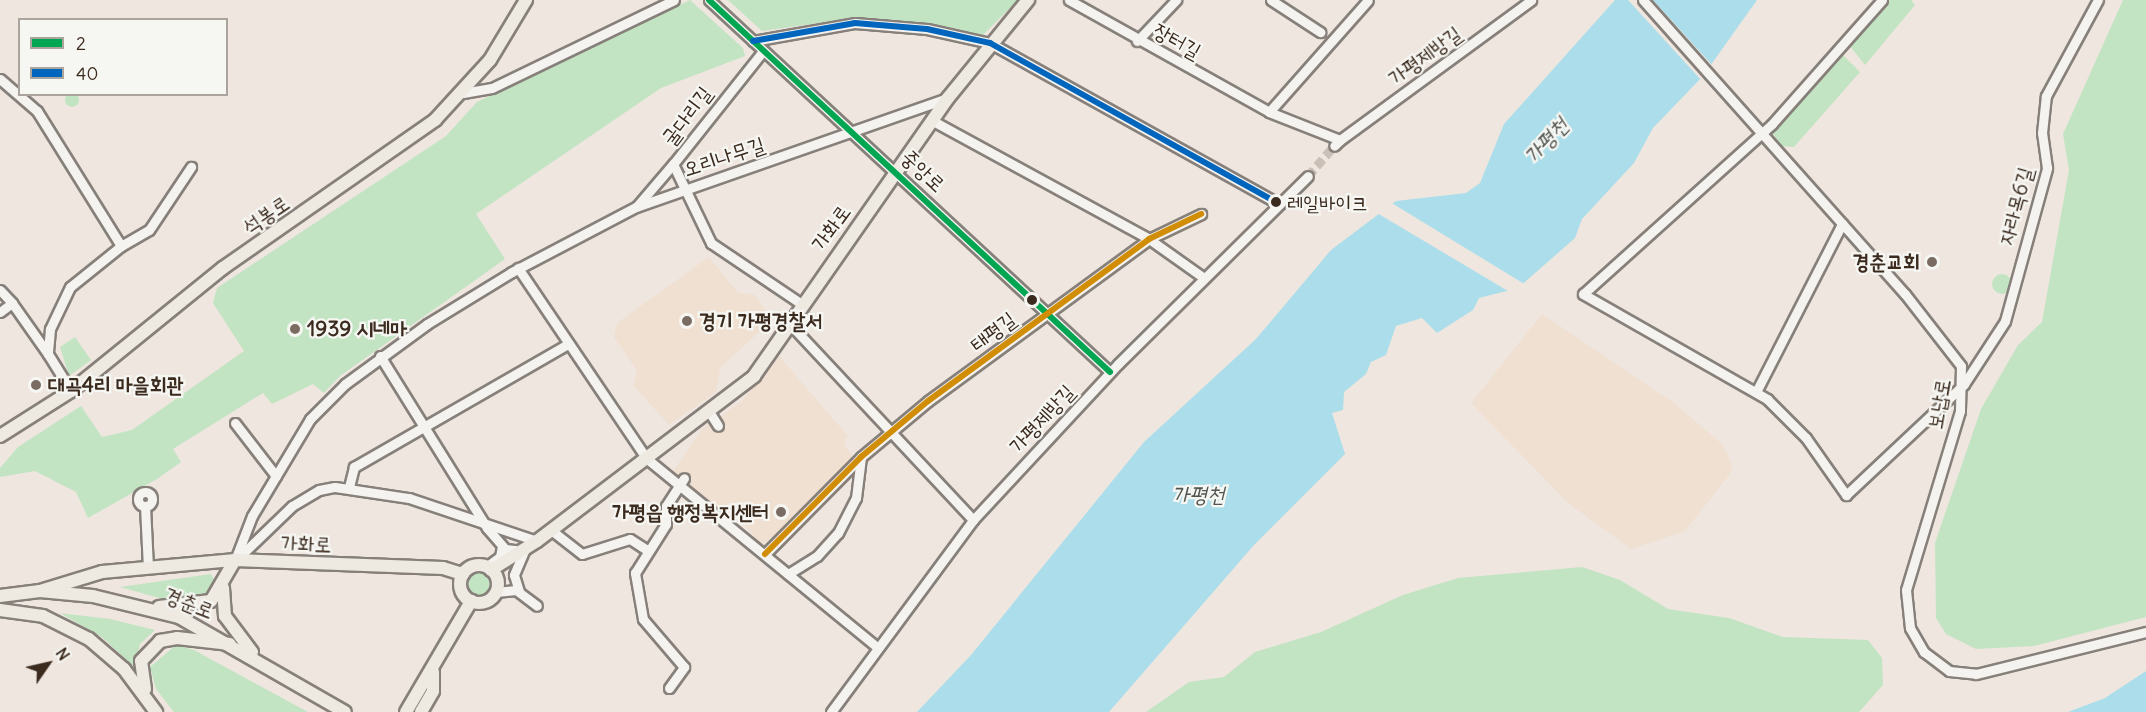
<!DOCTYPE html>
<html>
<head>
<meta charset="utf-8">
<style>
  body { margin:0 }
  #map { position:relative; width:2146px; height:712px; overflow:hidden; background:#eee6df; font-family:Delius,"Poor Story",sans-serif }
  div>[style] { position:absolute }
  .built>* { inset:0; background:#f0e0d2 }
  .green>* { inset:0; background:#c3e4c3 }
  .round { border-radius:50% }
  .water>* { inset:0; background:#abdeea }
  .pier>* { inset:0; background:#eee6df }
  .minor-tunnel>* { height:9px; margin-top:-4.5px; transform-origin:0; background:repeating-linear-gradient(90deg,#cac0b8 0 9px,transparent 0 13.5px) }
  .roads { filter:drop-shadow(2px 0 #87807a) drop-shadow(-2px 0 #87807a) drop-shadow(0 2px #87807a) drop-shadow(0 -2px #87807a) }
  .minor>* { height:9px; margin:-4.5px; padding:0 4.5px; transform-origin:4.5px; border-radius:4.5px; background:#f4f3f0 }
  .minor>.ring { margin:-4.5px; padding:0; box-sizing:content-box; background:none; border:9px solid #f4f3f0; border-radius:50% }
  .major>* { height:12px; margin:-6px; padding:0 6px; transform-origin:6px; border-radius:6px; background:#eee9e1 }
  .major>.ring { margin:-6px; padding:0; box-sizing:content-box; background:none; border:12px solid #eee9e1; border-radius:50% }
  .bus-1>* { height:6px; margin:-3px; padding:0 3px; transform-origin:3px; border-radius:3px; background:#00a651 }
  .bus-2>* { height:6px; margin:-3px; padding:0 3px; transform-origin:3px; border-radius:3px; background:#0065bd }
  .bus-3>* { height:6px; margin:-3px; padding:0 3px; transform-origin:3px; border-radius:3px; background:#d18d06 }
  .dots>* { width:16px; height:16px; translate:-50% -50%; box-sizing:border-box; border:3px solid #f6f6f2; border-radius:50% }
  span { translate:-50% -50%; white-space:nowrap; text-align:center; line-height:1.15; -webkit-text-stroke:4.5px #f6f6f2; paint-order:stroke }
  .bus-label { font-size:20px; color:#3b2a1e }
  .left { translate:0 -50%; text-align:left }
  .street-label { font-size:21px; color:#3b2a1e }
  .poi-label { font-size:21px; color:#3b2a1e; font-weight:700 }
  .right { translate:-100% -50%; text-align:right }
  .water-label { font-size:22px; color:#505652; font-style:italic }
  .legend { position:absolute; left:18px; top:18px; width:210px; height:78px; box-sizing:border-box; background:#f6f6f2; border:2px solid #aba49d; margin:0; padding:8px 10px; list-style:none; font-size:18px; color:#3b2a1e }
  .legend li { display:flex; align-items:center; gap:12px; height:30px }
  .legend b { width:30px; border:2px solid #aba49d }
  .north { position:absolute; left:18px; top:634px; width:60px; height:60px; -webkit-text-stroke:4px #f6f6f2; paint-order:stroke; rotate:56deg; font-size:16px; font-weight:700; line-height:24px; text-align:center; color:#3b2a1e }
  .north::after { content:''; display:block; margin:auto; width:21px; height:27px; background:#3b2a1e; clip-path:polygon(50% 0,100% 100%,50% 72%,0 100%) }
</style>
</head>
<body>
<div id="map">
  <div class="built">
    <div style="clip-path:polygon(709px 257px,738px 293px,754px 294px,772px 320px,720px 368px,716px 392px,669px 425px,633px 385px,637px 371px,614px 337px,617px 323px)"></div>
    <div style="clip-path:polygon(1542px 314px,1674px 403px,1723px 445px,1732px 464px,1730px 474px,1685px 531px,1631px 549px,1568px 503px,1471px 403px)"></div>
    <div style="clip-path:polygon(779px 356px,848px 436px,844px 445px,852px 456px,821px 499px,761px 546px,739px 517px,734px 520px,673px 471px,703px 428px,741px 402px)"></div>
  </div>
  <div class="green">
    <div style="clip-path:polygon(690px 0,743px 48px,745px 56px,661px 88px,476px 214px,505px 259px,340px 376px,324px 393px,313px 384px,272px 404px,263px 393px,173px 449px,181px 462px,157px 479px,88px 518px,76px 492px,35px 471px,0 477px,0 468px,18px 447px,81px 406px,102px 437px,132px 430px,244px 351px,213px 303px,217px 288px,446px 136px,477px 102px)"></div>
    <div style="clip-path:polygon(728px 0,1018px 0,983px 35px,847px 19px,762px 31px)"></div>
    <div style="clip-path:polygon(1886px 0,1911px 0,1915px 5px,1865px 65px,1849px 45px)"></div>
    <div style="clip-path:polygon(2123px 0,2146px 0,2146px 617px,2034px 646px,1976px 649px,1946px 634px,1936px 618px,1935px 543px,1981px 409px,2018px 345px,2042px 322px,2069px 170px,2063px 134px)"></div>
    <div style="clip-path:polygon(1841px 53px,1860px 72px,1794px 147px,1782px 146px,1772px 132px)"></div>
    <div class="round" style="left:65px;top:93px;width:14px;height:14px"></div>
    <div class="round" style="left:1992px;top:274px;width:20px;height:20px"></div>
    <div style="clip-path:polygon(75px 337px,91px 360px,69px 376px,60px 347px)"></div>
    <div style="clip-path:polygon(1582px 567px,1620px 580px,1668px 609px,1729px 618px,1783px 637px,1868px 640px,1882px 658px,1883px 685px,1859px 712px,1146px 712px,1189px 682px,1224px 677px,1255px 652px,1321px 632px,1403px 595px,1458px 578px)"></div>
    <div class="round" style="left:466px;top:571px;width:26px;height:26px"></div>
    <div style="clip-path:polygon(211px 574px,215px 581px,210px 596px,177px 603px,120px 587px)"></div>
    <div style="clip-path:polygon(60px 613px,110px 619px,155px 630px,140px 644px,134px 667px,103px 638px)"></div>
    <div style="clip-path:polygon(176px 645px,194px 650px,308px 712px,174px 712px,156px 689px,150px 667px)"></div>
  </div>
  <div class="water">
    <div style="clip-path:polygon(1615px 0,1757px 0,1703px 76px,1653px 128px,1634px 163px,1582px 219px,1575px 238px,1518px 288px,1479px 298px,1473px 310px,1437px 333px,1422px 318px,1396px 326px,1386px 355px,1371px 362px,1366px 374px,1344px 392px,1343px 410px,1332px 413px,1345px 454px,1254px 545px,1109px 712px,917px 712px,971px 655px,1144px 442px,1256px 339px,1331px 250px,1396px 201px,1466px 193px,1480px 183px,1504px 124px)"></div>
    <div style="clip-path:polygon(2146px 671px,2146px 712px,2068px 712px,2105px 698px)"></div>
  </div>
  <div class="pier">
    <div style="clip-path:polygon(1628px 0,1653px 0,1713px 66px,1705px 78px,1702px 81px)"></div>
    <div style="clip-path:polygon(1390px 202px,1526px 285px,1513px 294px,1377px 213px)"></div>
  </div>
  <div class="minor-tunnel">
    <div style="left:1308px;top:176px;width:40px;rotate:-49deg"></div>
  </div>
  <div class="roads">
    <div class="minor">
      <div style="left:709px;top:0;width:547px;rotate:42.85deg"></div>
      <div style="left:1069px;top:0;width:229px;rotate:29.2deg"></div>
      <div style="left:1269px;top:112px;width:76px;rotate:21.5deg"></div>
      <div style="left:1340px;top:140px;width:8px;rotate:135deg"></div>
      <div style="left:1271px;top:0;width:59px;rotate:33.1deg"></div>
      <div style="left:1643px;top:0;width:394px;rotate:48.3deg"></div>
      <div style="left:1905px;top:294px;width:91px;rotate:52.1deg"></div>
      <div style="left:1961px;top:366px;width:45px;rotate:91.3deg"></div>
      <div style="left:1960px;top:411px;width:187px;rotate:106.8deg"></div>
      <div style="left:1906px;top:590px;width:38px;rotate:84deg"></div>
      <div style="left:1910px;top:628px;width:28px;rotate:60deg"></div>
      <div style="left:1924px;top:652px;width:31px;rotate:37deg"></div>
      <div style="left:1949px;top:671px;width:27px;rotate:6deg"></div>
      <div style="left:1976px;top:674px;width:175px;rotate:-13.9deg"></div>
      <div style="left:1882px;top:0;width:166px;rotate:131.6deg"></div>
      <div style="left:1772px;top:124px;width:254px;rotate:138deg"></div>
      <div style="left:1583px;top:294px;width:212px;rotate:29.7deg"></div>
      <div style="left:1767px;top:399px;width:55px;rotate:45deg"></div>
      <div style="left:1806px;top:438px;width:70px;rotate:54.9deg"></div>
      <div style="left:1846px;top:495px;width:162px;rotate:-43.2deg"></div>
      <div style="left:1964px;top:384px;width:75px;rotate:-56.9deg"></div>
      <div style="left:2005px;top:321px;width:159px;rotate:-74.6deg"></div>
      <div style="left:2047px;top:168px;width:35px;rotate:-98deg"></div>
      <div style="left:2042px;top:133px;width:37px;rotate:-84deg"></div>
      <div style="left:2046px;top:96px;width:109px;rotate:-61.6deg"></div>
      <div style="left:753px;top:41px;width:104px;rotate:-10deg"></div>
      <div style="left:855px;top:23px;width:72px;rotate:4.8deg"></div>
      <div style="left:927px;top:29px;width:65px;rotate:12.5deg"></div>
      <div style="left:990px;top:43px;width:331px;rotate:29.1deg"></div>
      <div style="left:1137px;top:41px;width:57px;rotate:-46.4deg"></div>
      <div style="left:763px;top:51px;width:144px;rotate:128.5deg"></div>
      <div style="left:673px;top:164px;width:88px;rotate:64.3deg"></div>
      <div style="left:711px;top:243px;width:107px;rotate:34deg"></div>
      <div style="left:0;top:79px;width:49px;rotate:40.9deg"></div>
      <div style="left:37px;top:111px;width:159px;rotate:58.1deg"></div>
      <div style="left:121px;top:246px;width:65px;rotate:141.2deg"></div>
      <div style="left:70px;top:287px;width:47px;rotate:115.5deg"></div>
      <div style="left:50px;top:329px;width:25px;rotate:95deg"></div>
      <div style="left:48px;top:354px;width:44px;rotate:58.1deg"></div>
      <div style="left:463px;top:93px;width:29px;rotate:-10deg"></div>
      <div style="left:492px;top:88px;width:202px;rotate:-25.8deg"></div>
      <div style="left:1269px;top:112px;width:149px;rotate:-48.5deg"></div>
      <div style="left:933px;top:121px;width:246px;rotate:28.6deg"></div>
      <div style="left:1149px;top:239px;width:67px;rotate:35.3deg"></div>
      <div style="left:1340px;top:140px;width:237px;rotate:-36.2deg"></div>
      <div style="left:638px;top:205px;width:54px;rotate:-49.5deg"></div>
      <div style="left:121px;top:246px;width:32px;rotate:-30deg"></div>
      <div style="left:149px;top:230px;width:76px;rotate:-56.3deg"></div>
      <div style="left:518px;top:268px;width:229px;rotate:56deg"></div>
      <div style="left:646px;top:458px;width:297px;rotate:39.3deg"></div>
      <div style="left:0;top:290px;width:18px;rotate:47deg"></div>
      <div style="left:0;top:312px;width:15px;rotate:-37deg"></div>
      <div style="left:12px;top:303px;width:62px;rotate:54.8deg"></div>
      <div style="left:788px;top:322px;width:271px;rotate:46.9deg"></div>
      <div style="left:380px;top:356px;width:203px;rotate:58.1deg"></div>
      <div style="left:487px;top:528px;width:28px;rotate:49deg"></div>
      <div style="left:505px;top:549px;width:19px;rotate:6deg"></div>
      <div style="left:524px;top:551px;width:26px;rotate:113deg"></div>
      <div style="left:514px;top:575px;width:17px;rotate:73deg"></div>
      <div style="left:1756px;top:392px;width:189px;rotate:-62.9deg"></div>
      <div style="left:710px;top:413px;width:15px;rotate:58deg"></div>
      <div style="left:235px;top:423px;width:67px;rotate:52.3deg"></div>
      <div style="left:349px;top:487px;width:21px;rotate:-76deg"></div>
      <div style="left:354px;top:467px;width:247px;rotate:-29.9deg"></div>
      <div class="ring" style="left:138px;top:492px;width:5px;height:5px"></div>
      <div style="left:145px;top:506px;width:62px;rotate:87.2deg"></div>
      <div style="left:551px;top:530px;width:39px;rotate:38deg"></div>
      <div style="left:582px;top:554px;width:50px;rotate:-17.4deg"></div>
      <div style="left:630px;top:539px;width:20px;rotate:33deg"></div>
      <div style="left:765px;top:554px;width:136px;rotate:-45.3deg"></div>
      <div style="left:861px;top:457px;width:87px;rotate:-39.9deg"></div>
      <div style="left:928px;top:401px;width:274px;rotate:-36.2deg"></div>
      <div style="left:1149px;top:239px;width:58px;rotate:-25.7deg"></div>
      <div style="left:237px;top:559px;width:76px;rotate:-43.9deg"></div>
      <div style="left:292px;top:506px;width:31px;rotate:-31deg"></div>
      <div style="left:319px;top:490px;width:16px;rotate:-11deg"></div>
      <div style="left:335px;top:487px;width:75px;rotate:8.5deg"></div>
      <div style="left:409px;top:498px;width:135px;rotate:18.6deg"></div>
      <div style="left:235px;top:560px;width:47px;rotate:-68.9deg"></div>
      <div style="left:252px;top:516px;width:113px;rotate:-59.1deg"></div>
      <div style="left:310px;top:419px;width:49px;rotate:-45deg"></div>
      <div style="left:345px;top:384px;width:102px;rotate:-36.2deg"></div>
      <div style="left:427px;top:324px;width:100px;rotate:-31.5deg"></div>
      <div style="left:512px;top:272px;width:140px;rotate:-27.7deg"></div>
      <div style="left:636px;top:207px;width:330px;rotate:-19.3deg"></div>
      <div style="left:486px;top:567px;width:17px;rotate:-36deg"></div>
      <div style="left:500px;top:557px;width:11px;rotate:-80deg"></div>
      <div style="left:788px;top:574px;width:34px;rotate:-32deg"></div>
      <div style="left:817px;top:556px;width:31px;rotate:-48deg"></div>
      <div style="left:838px;top:533px;width:39px;rotate:-63deg"></div>
      <div style="left:856px;top:498px;width:41px;rotate:-83deg"></div>
      <div style="left:496px;top:592px;width:20px;rotate:-6deg"></div>
      <div style="left:516px;top:590px;width:26px;rotate:37deg"></div>
      <div style="left:669px;top:688px;width:26px;rotate:-54deg"></div>
      <div style="left:684px;top:667px;width:63px;rotate:-130.5deg"></div>
      <div style="left:643px;top:619px;width:47px;rotate:-99.9deg"></div>
      <div style="left:635px;top:573px;width:58px;rotate:-57.7deg"></div>
      <div style="left:666px;top:524px;width:18px;rotate:-90deg"></div>
      <div style="left:666px;top:506px;width:33px;rotate:-57deg"></div>
      <div style="left:831px;top:712px;width:239px;rotate:-53.5deg"></div>
      <div style="left:973px;top:520px;width:213px;rotate:-47.1deg"></div>
      <div style="left:1118px;top:364px;width:267px;rotate:-44.7deg"></div>
    </div>
    <div class="major">
      <div style="left:0;top:436px;width:84px;rotate:-32.4deg"></div>
      <div style="left:71px;top:391px;width:196px;rotate:-39deg"></div>
      <div style="left:223px;top:268px;width:259px;rotate:-34.9deg"></div>
      <div style="left:435px;top:120px;width:81px;rotate:-47.5deg"></div>
      <div style="left:490px;top:60px;width:70px;rotate:-59deg"></div>
      <div class="ring" style="left:460px;top:565px;width:26px;height:26px"></div>
      <div style="left:491px;top:570px;width:54px;rotate:-32.2deg"></div>
      <div style="left:537px;top:541px;width:273px;rotate:-37.2deg"></div>
      <div style="left:754px;top:376px;width:339px;rotate:-55.1deg"></div>
      <div style="left:948px;top:98px;width:127px;rotate:-50.8deg"></div>
      <div style="left:223px;top:588px;width:28px;rotate:86deg"></div>
      <div style="left:225px;top:616px;width:45px;rotate:53.1deg"></div>
      <div style="left:40px;top:591px;width:65px;rotate:-17deg"></div>
      <div style="left:102px;top:572px;width:134px;rotate:-5.2deg"></div>
      <div style="left:235px;top:560px;width:208px;rotate:2.2deg"></div>
      <div style="left:443px;top:568px;width:21px;rotate:17deg"></div>
      <div style="left:0;top:596px;width:40px;rotate:-7.1deg"></div>
      <div style="left:40px;top:591px;width:53px;rotate:5.4deg"></div>
      <div style="left:93px;top:596px;width:89px;rotate:13.7deg"></div>
      <div style="left:179px;top:617px;width:191px;rotate:29.8deg"></div>
      <div style="left:159px;top:607px;width:52px;rotate:-6.6deg"></div>
      <div style="left:211px;top:601px;width:48px;rotate:-59.7deg"></div>
      <div style="left:0;top:610px;width:43px;rotate:7.9deg"></div>
      <div style="left:43px;top:616px;width:51px;rotate:26.6deg"></div>
      <div style="left:89px;top:639px;width:46px;rotate:40.6deg"></div>
      <div style="left:124px;top:669px;width:54px;rotate:53.3deg"></div>
      <div style="left:145px;top:689px;width:28px;rotate:-98deg"></div>
      <div style="left:141px;top:661px;width:28px;rotate:-46deg"></div>
      <div style="left:160px;top:641px;width:17px;rotate:-10deg"></div>
      <div style="left:177px;top:638px;width:53px;rotate:6.5deg"></div>
      <div style="left:406px;top:712px;width:129px;rotate:-59.6deg"></div>
      <div style="left:421px;top:712px;width:24px;rotate:-60deg"></div>
      <div style="left:433px;top:691px;width:19px;rotate:-90deg"></div>
    </div>
  </div>
  <div class="bus-1">
    <div style="left:709px;top:0;width:547px;rotate:42.85deg"></div>
  </div>
  <div class="bus-2">
    <div style="left:753px;top:41px;width:104px;rotate:-10deg"></div>
    <div style="left:855px;top:23px;width:72px;rotate:4.8deg"></div>
    <div style="left:927px;top:29px;width:65px;rotate:12.5deg"></div>
    <div style="left:990px;top:43px;width:331px;rotate:29.1deg"></div>
  </div>
  <div class="bus-3">
    <div style="left:765px;top:554px;width:136px;rotate:-45.3deg"></div>
    <div style="left:861px;top:457px;width:87px;rotate:-39.9deg"></div>
    <div style="left:928px;top:401px;width:274px;rotate:-36.2deg"></div>
    <div style="left:1149px;top:239px;width:58px;rotate:-25.7deg"></div>
  </div>
  <div class="dots">
    <div style="left:1276px;top:202px;background:#3b2a1e"></div>
    <div style="left:1932px;top:262px;background:#7a6c62"></div>
    <div style="left:1032px;top:300px;background:#3b2a1e"></div>
    <div style="left:687px;top:321px;background:#7a6c62"></div>
    <div style="left:295px;top:329px;background:#7a6c62"></div>
    <div style="left:36px;top:385px;background:#7a6c62"></div>
    <div style="left:781px;top:512px;background:#7a6c62"></div>
  </div>
  <div class="bus-label">
    <span class="left" style="left:1287px;top:202px">레일바이크</span>
  </div>
  <div class="street-label">
    <span style="left:1177px;top:41px;rotate:29deg">장터길</span>
    <span style="left:1425px;top:56px;rotate:-36deg">가평제방길</span>
    <span style="left:687px;top:116px;rotate:-53deg">굴다리길</span>
    <span style="left:724px;top:157px;rotate:-18deg">오리나무길</span>
    <span style="left:923px;top:171px;rotate:43deg">중앙로</span>
    <span style="left:2016px;top:206px;rotate:-75deg">자라목6길</span>
    <span style="left:266px;top:215px;rotate:-34deg">석봉로</span>
    <span style="left:831px;top:228px;rotate:-54deg">가화로</span>
    <span style="left:993px;top:332px;rotate:-37deg">태평길</span>
    <span style="left:1939px;top:404px;rotate:-80deg">보납로</span>
    <span style="left:1042px;top:419px;rotate:-47deg">가평제방길</span>
    <span style="left:306px;top:544px;rotate:2deg">가화로</span>
    <span style="left:189px;top:603px;rotate:21deg">경춘로</span>
  </div>
  <div class="poi-label">
    <span class="right" style="left:1920px;top:262px">경춘교회</span>
    <span class="left" style="left:699px;top:321px">경기 가평경찰서</span>
    <span class="left" style="left:307px;top:329px">1939 시네마</span>
    <span class="left" style="left:48px;top:385px">대곡4리 마을회관</span>
    <span class="right" style="left:769px;top:512px">가평읍 행정복지센터</span>
  </div>
  <div class="water-label">
    <span style="left:1546px;top:141px;rotate:-47deg">가평천</span>
    <span style="left:1198px;top:495px">가평천</span>
  </div>
  <ul class="legend">
  <li><b style="height:8px;background:#00a651"></b>2</li>
  <li><b style="height:8px;background:#0065bd"></b>40</li>
  </ul>
  <div class="north">N</div>
</div>
</body>
</html>
